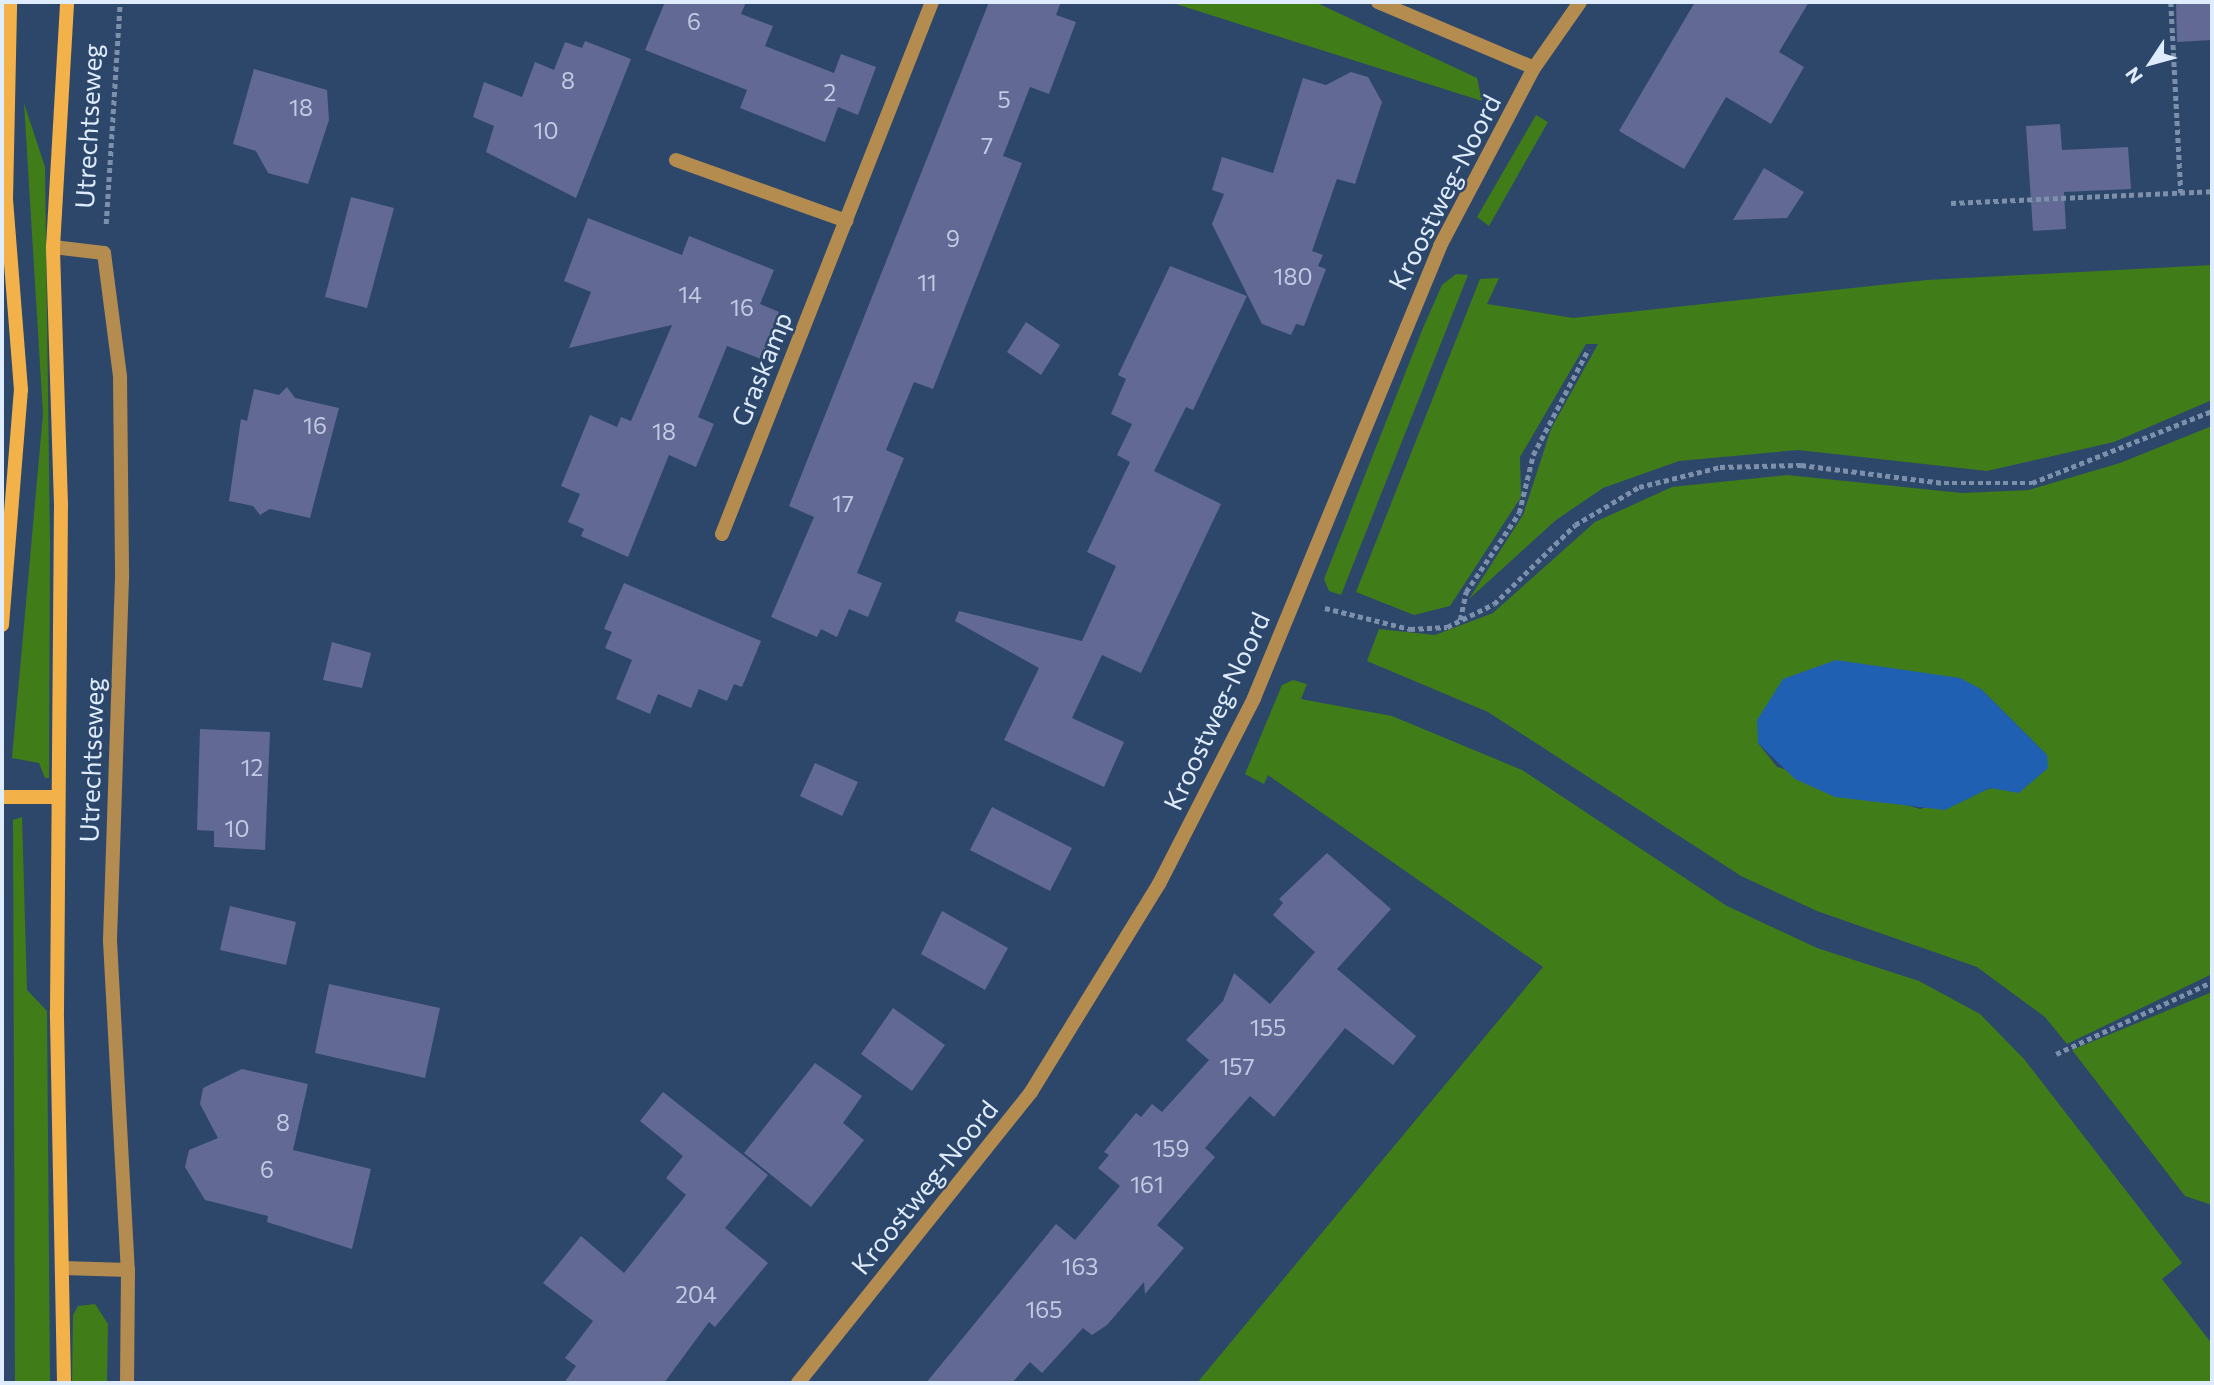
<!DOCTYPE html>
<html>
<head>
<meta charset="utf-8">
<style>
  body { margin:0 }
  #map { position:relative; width:2214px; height:1385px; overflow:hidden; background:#2d476b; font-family:Commissioner,sans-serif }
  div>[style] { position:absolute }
  .green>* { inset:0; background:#407c18 }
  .water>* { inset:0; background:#1f60b2 }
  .building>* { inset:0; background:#616994 }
  .path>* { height:4.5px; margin-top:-2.25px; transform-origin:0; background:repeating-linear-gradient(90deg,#7c90ac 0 5px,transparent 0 8.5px) }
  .street>* { height:14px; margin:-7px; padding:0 7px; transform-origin:7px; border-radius:7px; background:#b48c50 }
  .secondary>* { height:14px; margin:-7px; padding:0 7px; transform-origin:7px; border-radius:7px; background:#f2b249 }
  span { translate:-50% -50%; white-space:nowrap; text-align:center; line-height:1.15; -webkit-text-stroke:5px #2d476b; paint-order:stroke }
  .number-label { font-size:23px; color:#c0cbe3 }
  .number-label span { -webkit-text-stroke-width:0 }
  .street-label { font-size:26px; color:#dfecfd }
  .frame { position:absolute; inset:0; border:4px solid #dfecfd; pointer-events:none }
  .north { position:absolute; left:2116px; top:28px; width:70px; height:70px; -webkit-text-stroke:5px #2d476b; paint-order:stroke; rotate:234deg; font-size:19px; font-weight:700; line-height:28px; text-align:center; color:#dfecfd }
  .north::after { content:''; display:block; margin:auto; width:24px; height:32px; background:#dfecfd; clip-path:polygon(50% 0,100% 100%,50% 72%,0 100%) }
</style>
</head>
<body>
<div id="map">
  <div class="green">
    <div style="clip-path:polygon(1315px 2px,1477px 78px,1482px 101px,1176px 4px)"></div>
    <div style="clip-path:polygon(24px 103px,45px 167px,50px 542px,49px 778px,45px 778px,39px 763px,12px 758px,43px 414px)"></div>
    <div style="clip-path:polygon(1536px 115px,1548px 122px,1489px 226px,1477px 217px)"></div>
    <div style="clip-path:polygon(2212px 265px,2212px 400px,2114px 442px,1987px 471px,1798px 450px,1679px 461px,1603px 488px,1556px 520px,1469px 599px,1523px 515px,1551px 429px,1598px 344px,1586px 344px,1520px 457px,1521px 497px,1450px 606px,1414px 615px,1356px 592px,1480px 279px,1499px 278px,1487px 304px,1573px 318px,1927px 280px)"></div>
    <div style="clip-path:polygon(1456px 274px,1468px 275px,1341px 595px,1329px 591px,1324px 579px,1423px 328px,1442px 285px)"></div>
    <div style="clip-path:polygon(evenodd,2212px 426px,2212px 974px,2067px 1044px,2045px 1017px,1977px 967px,1817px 911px,1741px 876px,1488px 712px,1367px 661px,1379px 629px,1435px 635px,1493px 613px,1595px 522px,1672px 487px,1787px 475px,1962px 493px,2029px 490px,2120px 463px,2212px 426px,1981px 689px,2047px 755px,1996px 787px,1920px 809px,1777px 767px,1758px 743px,1981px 689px)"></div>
    <div style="clip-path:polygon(1293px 680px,1307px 684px,1301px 699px,1392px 716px,1522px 770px,1727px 906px,1817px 948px,1919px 981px,1980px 1014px,2024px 1059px,2182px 1263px,2162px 1279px,2212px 1344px,2212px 1383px,1197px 1383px,1543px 967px,1268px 775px,1264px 784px,1245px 774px,1282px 685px)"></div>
    <div style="clip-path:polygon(22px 817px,27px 990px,47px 1011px,50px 1383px,15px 1383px,13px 820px)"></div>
    <div style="clip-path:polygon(2212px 992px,2212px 1205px,2185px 1196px,2072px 1050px)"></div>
    <div style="clip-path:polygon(95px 1304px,108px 1324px,107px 1383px,72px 1383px,73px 1315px,78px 1306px)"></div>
  </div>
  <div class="water">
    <div style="clip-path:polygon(1836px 660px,1960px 678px,1981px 689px,2047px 755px,2048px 768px,2019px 793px,1990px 788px,1945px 810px,1835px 797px,1795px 779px,1758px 743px,1757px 720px,1783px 679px)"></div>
  </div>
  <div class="building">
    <div style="clip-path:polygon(665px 2px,746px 2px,741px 14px,773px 26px,765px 46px,834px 73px,841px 54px,876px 67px,858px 115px,838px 107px,825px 142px,740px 108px,747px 90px,645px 50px)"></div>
    <div style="clip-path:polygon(989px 2px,1061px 2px,1056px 15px,1076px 22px,1049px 94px,1030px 87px,1003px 156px,1022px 163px,933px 389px,914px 382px,886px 450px,904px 458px,857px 573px,882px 583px,868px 617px,849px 609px,837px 637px,821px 629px,817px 637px,771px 617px,814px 517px,789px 506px)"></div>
    <div style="clip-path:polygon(1695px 2px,1809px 2px,1779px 52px,1804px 67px,1771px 124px,1726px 97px,1684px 169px,1619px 131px)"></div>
    <div style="clip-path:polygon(2176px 2px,2212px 2px,2212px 40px,2177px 42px)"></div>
    <div style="clip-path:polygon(585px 41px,631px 59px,576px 198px,486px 152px,494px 126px,473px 117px,484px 82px,522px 97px,535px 62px,554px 70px,565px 42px,582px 48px)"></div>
    <div style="clip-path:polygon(254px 69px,327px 90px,329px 120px,308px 184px,268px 173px,256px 151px,233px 144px)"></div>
    <div style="clip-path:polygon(1351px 72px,1368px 77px,1382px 102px,1355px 184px,1337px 179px,1312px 251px,1323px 255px,1318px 266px,1326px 269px,1304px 326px,1296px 324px,1291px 335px,1262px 324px,1212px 224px,1224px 194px,1212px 190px,1222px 157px,1273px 173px,1303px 78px,1326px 85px)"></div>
    <div style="clip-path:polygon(2060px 124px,2062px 150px,2128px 147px,2131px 189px,2064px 192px,2066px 229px,2033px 231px,2026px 126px)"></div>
    <div style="clip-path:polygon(1764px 168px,1804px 192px,1787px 218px,1733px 220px)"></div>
    <div style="clip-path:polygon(351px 197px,394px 208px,367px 308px,325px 297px)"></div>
    <div style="clip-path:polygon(588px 218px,682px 255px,689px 236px,774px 270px,760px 304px,779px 312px,761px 359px,727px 346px,698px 417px,714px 424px,696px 467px,669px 455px,628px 557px,581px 536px,584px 529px,568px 522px,580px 494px,561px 486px,590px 415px,617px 427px,621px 417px,631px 421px,672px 325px,569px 348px,591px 292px,564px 281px)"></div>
    <div style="clip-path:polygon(1170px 266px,1247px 296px,1193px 410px,1186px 407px,1154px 471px,1221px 504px,1141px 673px,1102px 655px,1072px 718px,1124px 742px,1104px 787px,1004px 740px,1039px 668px,955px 621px,959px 611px,1082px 641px,1116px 566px,1087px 552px,1130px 462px,1117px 455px,1132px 424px,1111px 414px,1126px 379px,1118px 375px)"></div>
    <div style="clip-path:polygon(1026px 322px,1060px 345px,1041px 375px,1007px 352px)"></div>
    <div style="clip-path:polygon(287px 387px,295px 398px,339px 408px,310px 518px,270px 509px,260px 515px,253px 506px,229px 501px,241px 419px,247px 421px,254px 389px,279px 395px)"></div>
    <div style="clip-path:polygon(624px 583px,761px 641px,742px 687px,734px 684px,727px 701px,699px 689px,691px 708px,658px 694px,650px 714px,616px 699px,632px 660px,605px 648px,612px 632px,604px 629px)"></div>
    <div style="clip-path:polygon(332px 642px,371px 653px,362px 688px,323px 680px)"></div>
    <div style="clip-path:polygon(200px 729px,270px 732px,265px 850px,214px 847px,214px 831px,197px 830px)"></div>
    <div style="clip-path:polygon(815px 763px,858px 782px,842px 816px,800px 796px)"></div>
    <div style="clip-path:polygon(992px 807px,1072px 848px,1050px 891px,970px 850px)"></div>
    <div style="clip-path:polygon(1327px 853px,1391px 909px,1337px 969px,1416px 1036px,1393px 1065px,1345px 1028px,1274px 1117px,1250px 1096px,1205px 1148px,1215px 1157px,1157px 1225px,1184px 1248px,1145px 1294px,1144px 1282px,1107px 1325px,1092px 1335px,1083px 1328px,1042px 1373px,1030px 1362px,1012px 1383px,926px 1383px,1056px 1224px,1075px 1240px,1120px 1186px,1098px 1168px,1109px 1155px,1104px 1152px,1136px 1113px,1141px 1117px,1152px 1104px,1162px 1112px,1209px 1060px,1186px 1040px,1223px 1001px,1234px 973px,1270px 1004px,1315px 952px,1273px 915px,1283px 903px,1279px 899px)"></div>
    <div style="clip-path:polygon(230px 906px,296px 922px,286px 965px,220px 950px)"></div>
    <div style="clip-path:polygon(942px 911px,1008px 948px,985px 990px,921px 954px)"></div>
    <div style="clip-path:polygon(329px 984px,440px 1008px,425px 1078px,315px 1053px)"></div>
    <div style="clip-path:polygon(893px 1008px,945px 1045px,912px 1091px,861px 1054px)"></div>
    <div style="clip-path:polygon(815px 1063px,862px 1096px,843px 1123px,864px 1140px,811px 1207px,744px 1153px)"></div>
    <div style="clip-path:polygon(242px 1069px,308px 1084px,293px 1150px,371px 1169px,352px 1249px,267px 1222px,268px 1216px,205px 1200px,185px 1167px,189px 1150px,218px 1138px,200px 1104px,203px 1088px)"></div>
    <div style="clip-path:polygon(663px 1092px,768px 1175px,725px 1228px,768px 1263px,715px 1327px,709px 1322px,664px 1383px,564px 1383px,576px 1366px,565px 1358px,593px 1321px,543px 1283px,581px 1236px,624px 1273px,686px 1195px,666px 1178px,683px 1156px,640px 1121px)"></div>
  </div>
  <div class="path">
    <div style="left:2171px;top:2px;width:191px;rotate:87deg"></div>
    <div style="left:1951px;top:203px;width:261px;rotate:-2.6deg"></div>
    <div style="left:106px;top:224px;width:222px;rotate:-86.4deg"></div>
    <div style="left:1325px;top:608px;width:88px;rotate:13.9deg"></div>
    <div style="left:1410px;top:629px;width:37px;rotate:-3deg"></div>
    <div style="left:1447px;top:627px;width:52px;rotate:-26.1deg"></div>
    <div style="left:1494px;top:604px;width:113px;rotate:-44.3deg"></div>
    <div style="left:1575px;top:525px;width:74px;rotate:-30.7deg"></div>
    <div style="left:1639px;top:487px;width:83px;rotate:-13.9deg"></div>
    <div style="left:1720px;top:467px;width:81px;rotate:-1.4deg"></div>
    <div style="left:1801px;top:465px;width:144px;rotate:7.2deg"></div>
    <div style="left:1944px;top:483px;width:88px"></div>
    <div style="left:2032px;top:483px;width:194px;rotate:-21.8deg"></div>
    <div style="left:1460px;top:620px;width:29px;rotate:-78deg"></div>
    <div style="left:1466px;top:592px;width:95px;rotate:-56.1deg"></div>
    <div style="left:1519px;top:513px;width:60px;rotate:-76.4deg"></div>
    <div style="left:1533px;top:455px;width:119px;rotate:-62.4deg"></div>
    <div style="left:2056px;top:1054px;width:172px;rotate:-24.8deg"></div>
  </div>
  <div class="street">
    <div style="left:1378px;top:2px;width:169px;rotate:22.9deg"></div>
    <div style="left:676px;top:160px;width:181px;rotate:19.7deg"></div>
    <div style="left:53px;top:247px;width:51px;rotate:6.7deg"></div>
    <div style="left:104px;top:253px;width:125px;rotate:82.6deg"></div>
    <div style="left:120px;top:377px;width:201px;rotate:89.4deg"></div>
    <div style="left:122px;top:578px;width:363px;rotate:91.9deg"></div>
    <div style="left:110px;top:941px;width:329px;rotate:86.9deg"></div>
    <div style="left:128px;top:1270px;width:113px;rotate:90.5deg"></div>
    <div style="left:722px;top:534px;width:572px;rotate:-68.46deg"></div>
    <div style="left:63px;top:1268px;width:65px;rotate:1.8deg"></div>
    <div style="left:798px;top:1383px;width:373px;rotate:-51.3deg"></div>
    <div style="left:1031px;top:1092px;width:244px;rotate:-58.4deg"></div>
    <div style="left:1159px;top:884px;width:209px;rotate:-62.9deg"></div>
    <div style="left:1254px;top:698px;width:489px;rotate:-67.6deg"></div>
    <div style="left:1440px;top:246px;width:201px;rotate:-62.2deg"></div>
    <div style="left:1534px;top:68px;width:80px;rotate:-55.1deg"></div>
  </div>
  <div class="secondary">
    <div style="left:2px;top:625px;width:236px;rotate:-85.4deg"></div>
    <div style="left:21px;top:390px;width:192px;rotate:-94.5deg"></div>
    <div style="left:6px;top:199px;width:197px;rotate:-88.8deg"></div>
    <div style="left:2px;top:797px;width:54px"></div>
    <div style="left:64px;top:1383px;width:372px;rotate:-91.1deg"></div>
    <div style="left:57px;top:1011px;width:506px;rotate:-89.55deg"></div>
    <div style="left:61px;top:505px;width:258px;rotate:-91.8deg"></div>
    <div style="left:53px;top:247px;width:245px;rotate:-86.7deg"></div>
  </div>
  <div class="number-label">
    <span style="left:694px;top:21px">6</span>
    <span style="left:568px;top:80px">8</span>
    <span style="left:830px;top:92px">2</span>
    <span style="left:1004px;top:99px">5</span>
    <span style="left:301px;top:107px">18</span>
    <span style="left:546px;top:130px">10</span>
    <span style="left:987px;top:145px">7</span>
    <span style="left:953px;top:238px">9</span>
    <span style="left:1293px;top:276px">180</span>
    <span style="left:927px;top:282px">11</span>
    <span style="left:690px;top:294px">14</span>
    <span style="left:742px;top:307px">16</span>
    <span style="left:315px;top:425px">16</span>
    <span style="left:664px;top:431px">18</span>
    <span style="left:843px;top:503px">17</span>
    <span style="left:252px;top:767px">12</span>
    <span style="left:237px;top:828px">10</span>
    <span style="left:1268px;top:1027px">155</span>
    <span style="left:1237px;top:1066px">157</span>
    <span style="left:283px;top:1122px">8</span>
    <span style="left:1171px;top:1148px">159</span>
    <span style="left:267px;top:1169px">6</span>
    <span style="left:1147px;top:1184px">161</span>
    <span style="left:1080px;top:1266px">163</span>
    <span style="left:696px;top:1294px">204</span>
    <span style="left:1044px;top:1309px">165</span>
  </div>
  <div class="street-label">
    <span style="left:88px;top:126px;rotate:-87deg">Utrechtseweg</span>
    <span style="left:1444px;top:192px;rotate:-63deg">Kroostweg-Noord</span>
    <span style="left:761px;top:369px;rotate:-68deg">Graskamp</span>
    <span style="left:1216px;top:711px;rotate:-65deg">Kroostweg-Noord</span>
    <span style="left:91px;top:760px;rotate:-88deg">Utrechtseweg</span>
    <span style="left:924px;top:1187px;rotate:-51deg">Kroostweg-Noord</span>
  </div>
  <div class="frame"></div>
  <div class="north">N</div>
</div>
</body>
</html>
